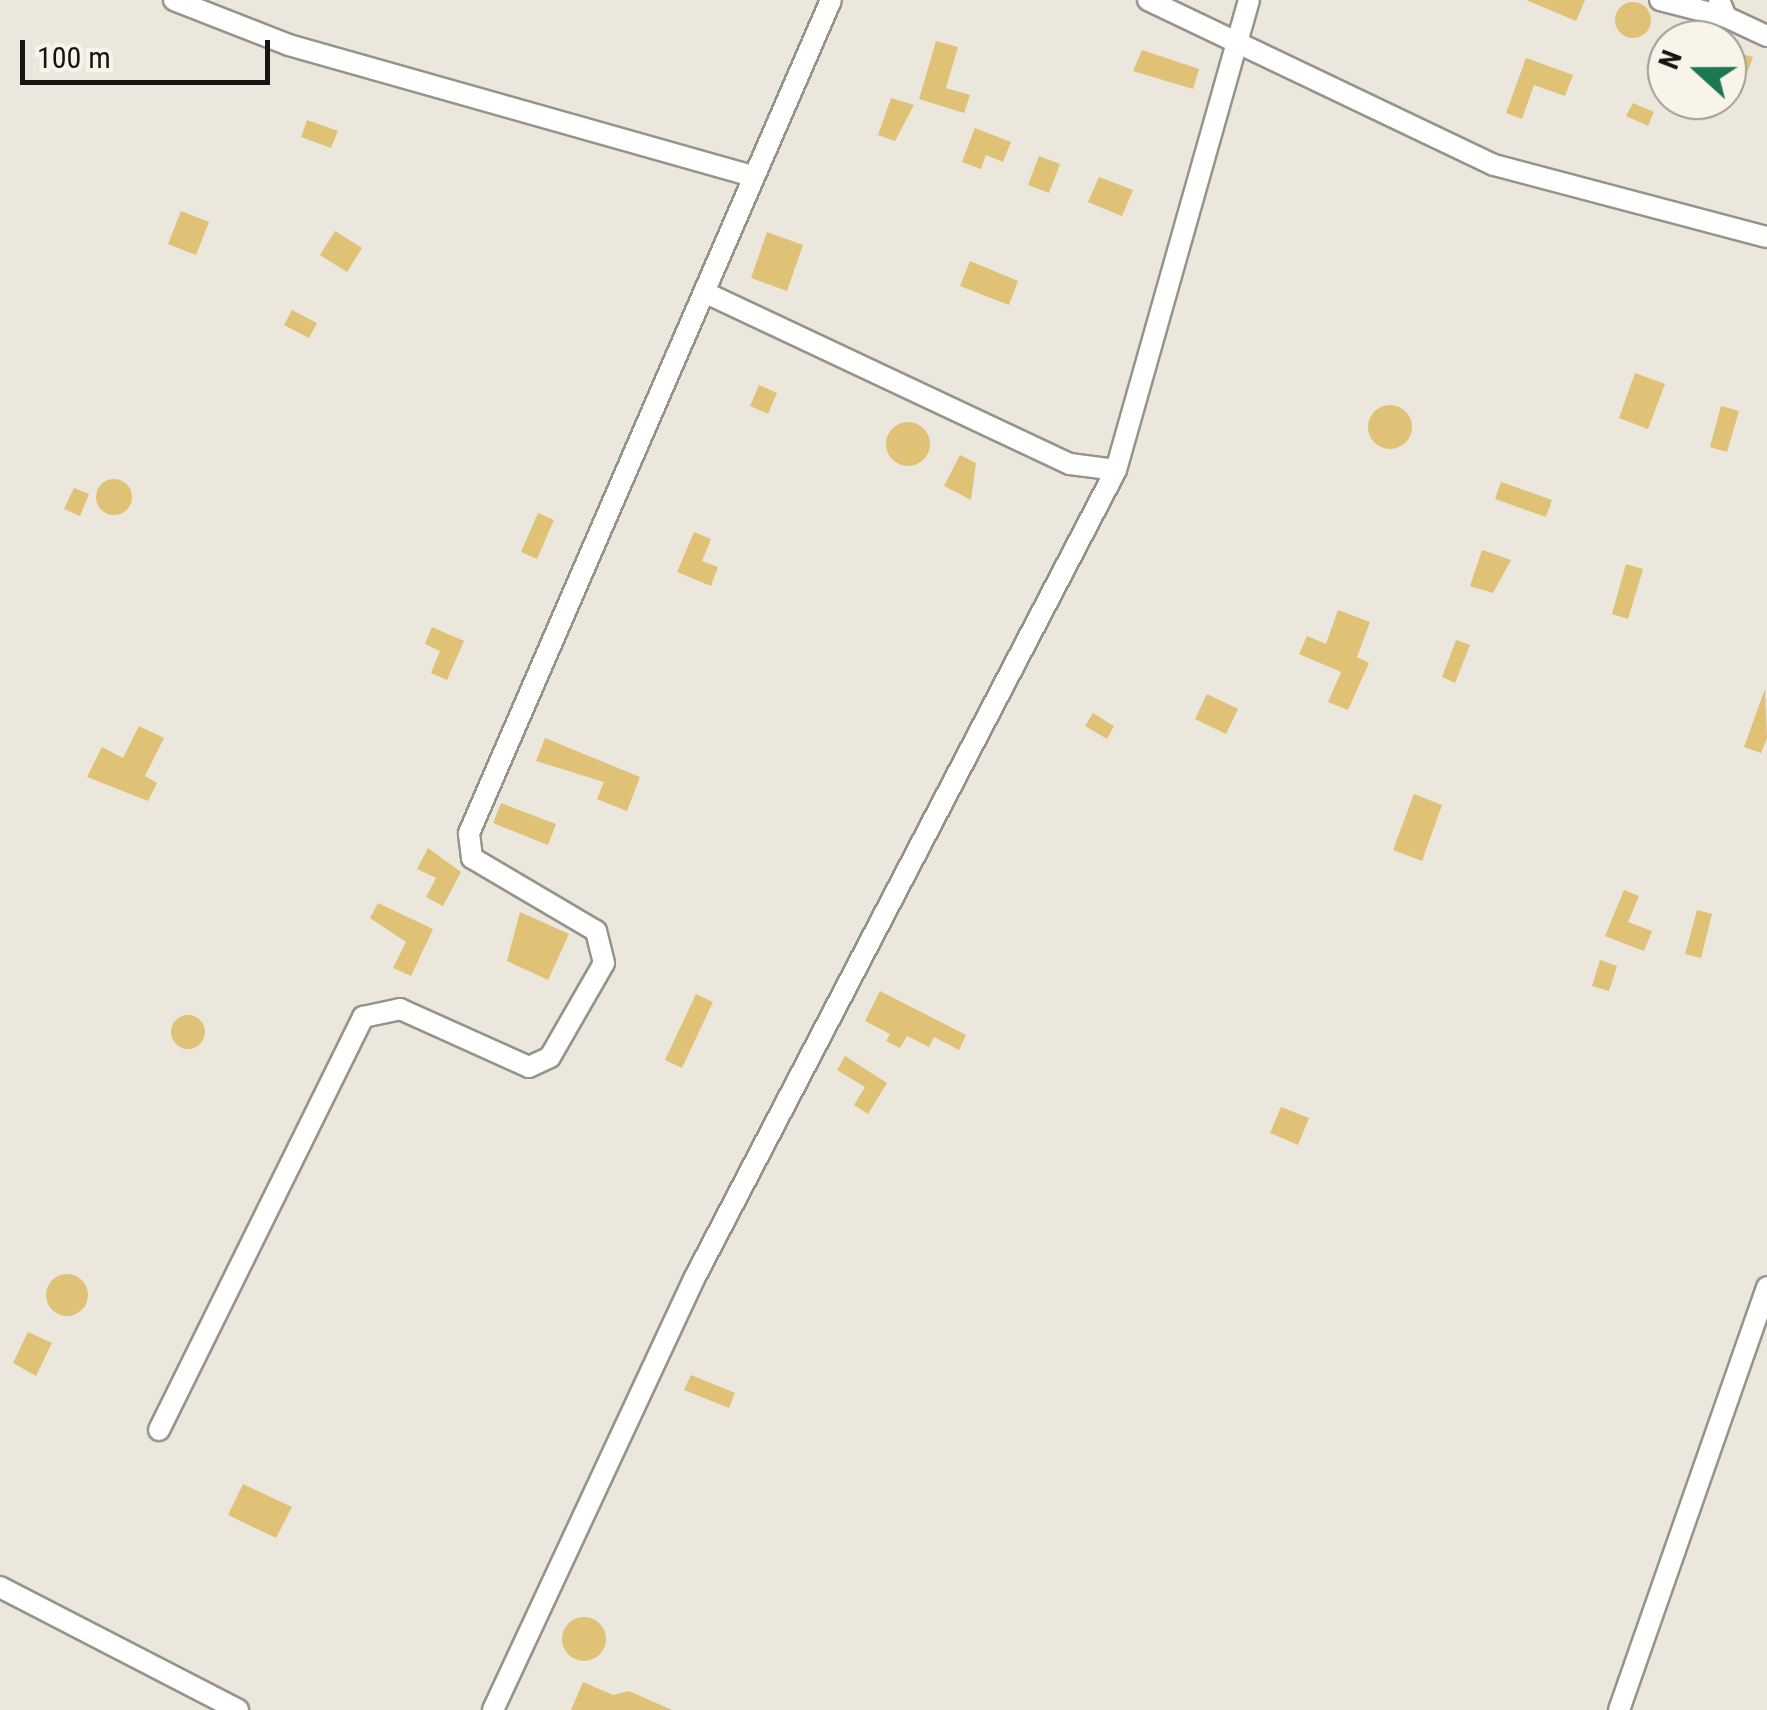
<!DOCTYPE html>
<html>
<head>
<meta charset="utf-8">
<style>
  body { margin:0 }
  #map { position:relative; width:1767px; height:1710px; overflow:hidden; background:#ebe7dc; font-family:"Roboto Condensed",sans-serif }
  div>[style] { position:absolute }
  .building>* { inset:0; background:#e0c276 }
  .round { border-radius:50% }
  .roads { filter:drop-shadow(2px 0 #979389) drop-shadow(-2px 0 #979389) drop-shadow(0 2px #979389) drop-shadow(0 -2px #979389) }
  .minor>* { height:20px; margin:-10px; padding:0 10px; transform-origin:10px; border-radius:10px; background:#fff }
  span { translate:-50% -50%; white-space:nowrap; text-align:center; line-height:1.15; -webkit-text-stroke:9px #f9f4ea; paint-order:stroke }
  .north { position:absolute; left:1647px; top:20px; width:100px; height:100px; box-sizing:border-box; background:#f9f4ea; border:2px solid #9f9b93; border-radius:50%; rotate:291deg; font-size:28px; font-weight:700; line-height:40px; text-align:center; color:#171511 }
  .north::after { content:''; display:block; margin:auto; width:35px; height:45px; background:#1c794f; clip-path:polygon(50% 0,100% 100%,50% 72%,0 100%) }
  .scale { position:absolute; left:20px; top:40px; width:250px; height:45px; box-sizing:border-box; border:5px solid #171511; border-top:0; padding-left:12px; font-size:30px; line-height:35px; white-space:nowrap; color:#171511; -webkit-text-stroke:8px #f9f4ea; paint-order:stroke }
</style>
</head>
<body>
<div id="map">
  <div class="building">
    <div style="clip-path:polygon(1526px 0,1585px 0,1576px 21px)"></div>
    <div class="round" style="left:1615px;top:2px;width:36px;height:36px"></div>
    <div style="clip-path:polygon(936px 41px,958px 47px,946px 88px,970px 95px,964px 113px,919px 99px)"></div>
    <div style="clip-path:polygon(1142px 50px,1199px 69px,1193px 89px,1133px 71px)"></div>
    <div style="clip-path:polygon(1727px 50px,1753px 57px,1748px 71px,1727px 64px)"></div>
    <div style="clip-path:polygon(1526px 58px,1573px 75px,1565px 96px,1534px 85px,1522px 119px,1506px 113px)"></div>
    <div style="clip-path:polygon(891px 98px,914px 105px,895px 141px,878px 135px)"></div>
    <div style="clip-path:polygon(1633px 103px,1654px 112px,1648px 126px,1626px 116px)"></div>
    <div style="clip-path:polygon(307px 120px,338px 131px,331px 148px,301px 137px)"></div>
    <div style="clip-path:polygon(975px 128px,1011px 142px,1003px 162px,986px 155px,981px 169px,962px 162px)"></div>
    <div style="clip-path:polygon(1039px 156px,1060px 164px,1049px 193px,1028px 185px)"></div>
    <div style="clip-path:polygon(1099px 177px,1133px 190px,1122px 216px,1088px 202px)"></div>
    <div style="clip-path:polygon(181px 211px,209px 222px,196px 255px,168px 244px)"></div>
    <div style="clip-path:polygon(335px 231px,362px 248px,347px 272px,320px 255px)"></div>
    <div style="clip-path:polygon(767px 232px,803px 245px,787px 291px,751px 278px)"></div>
    <div style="clip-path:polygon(970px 261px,1018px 281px,1009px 305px,960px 286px)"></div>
    <div style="clip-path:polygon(292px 310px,317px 323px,309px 338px,284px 325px)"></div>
    <div style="clip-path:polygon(1635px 373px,1665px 384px,1648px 429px,1619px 418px)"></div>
    <div style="clip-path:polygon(759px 385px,777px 393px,768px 414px,750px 406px)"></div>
    <div class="round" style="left:1368px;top:405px;width:44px;height:44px"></div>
    <div style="clip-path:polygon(1721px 406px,1739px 411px,1727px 452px,1710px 447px)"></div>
    <div class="round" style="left:886px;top:422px;width:44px;height:44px"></div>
    <div style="clip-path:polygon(960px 455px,976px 463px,971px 500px,944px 486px)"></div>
    <div class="round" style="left:96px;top:479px;width:36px;height:36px"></div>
    <div style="clip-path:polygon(1501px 482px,1552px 500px,1546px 517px,1495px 499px)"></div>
    <div style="clip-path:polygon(74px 488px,89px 494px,80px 516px,64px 509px)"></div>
    <div style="clip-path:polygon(538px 513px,554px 520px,537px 559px,521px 552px)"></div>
    <div style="clip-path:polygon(694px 532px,711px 539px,702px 561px,718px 567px,711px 586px,677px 572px)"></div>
    <div style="clip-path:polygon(1482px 550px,1511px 560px,1493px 593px,1470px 586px)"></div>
    <div style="clip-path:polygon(1626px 564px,1643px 569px,1628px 619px,1612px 614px)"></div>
    <div style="clip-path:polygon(1338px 610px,1370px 622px,1357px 657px,1369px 663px,1348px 710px,1328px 702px,1341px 672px,1299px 654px,1307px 636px,1326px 644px)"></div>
    <div style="clip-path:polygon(432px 627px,464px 641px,447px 680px,431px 673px,440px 651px,425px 644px)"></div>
    <div style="clip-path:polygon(1456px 640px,1470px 645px,1455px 683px,1442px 677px)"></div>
    <div style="clip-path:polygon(1765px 689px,1767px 738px,1761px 753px,1744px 747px)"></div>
    <div style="clip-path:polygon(1207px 694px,1238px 709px,1226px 734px,1195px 719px)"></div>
    <div style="clip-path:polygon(1093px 713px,1114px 726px,1107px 739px,1085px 726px)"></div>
    <div style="clip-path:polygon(139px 726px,164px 738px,145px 776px,157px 783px,148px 801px,87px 777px,102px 747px,123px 758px)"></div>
    <div style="clip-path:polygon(545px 738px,640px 777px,627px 811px,597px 799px,604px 782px,536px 761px)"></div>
    <div style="clip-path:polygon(1414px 794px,1442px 805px,1422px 861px,1393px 850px)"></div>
    <div style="clip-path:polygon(501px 803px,556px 824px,548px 845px,493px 823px)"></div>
    <div style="clip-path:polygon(428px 848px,461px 872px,443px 906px,426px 897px,436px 878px,417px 869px)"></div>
    <div style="clip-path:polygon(1624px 890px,1639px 896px,1628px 922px,1652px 931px,1644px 951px,1605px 936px)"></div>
    <div style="clip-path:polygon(378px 903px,433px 929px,411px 976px,393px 968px,406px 942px,370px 918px)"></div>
    <div style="clip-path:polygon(1697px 910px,1712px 914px,1701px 958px,1685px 954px)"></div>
    <div style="clip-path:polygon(520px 912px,569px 934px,548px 980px,507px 961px)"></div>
    <div style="clip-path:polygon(1600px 960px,1617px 966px,1609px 991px,1592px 986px)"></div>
    <div style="clip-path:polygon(880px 991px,966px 1035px,959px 1050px,934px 1037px,929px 1047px,907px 1036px,900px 1048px,886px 1041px,890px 1034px,865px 1021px)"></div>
    <div style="clip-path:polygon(696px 994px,713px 1002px,682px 1068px,665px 1060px)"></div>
    <div class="round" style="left:171px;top:1015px;width:34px;height:34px"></div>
    <div style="clip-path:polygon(845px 1056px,887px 1083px,868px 1114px,854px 1105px,865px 1087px,837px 1070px)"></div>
    <div style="clip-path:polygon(1281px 1107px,1309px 1118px,1298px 1145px,1270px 1133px)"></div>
    <div class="round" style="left:46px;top:1274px;width:42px;height:42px"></div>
    <div style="clip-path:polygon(28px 1332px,52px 1343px,36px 1376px,13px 1363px)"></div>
    <div style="clip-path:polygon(691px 1375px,735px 1393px,729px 1408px,684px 1390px)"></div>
    <div style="clip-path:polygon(243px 1484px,292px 1507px,276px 1538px,228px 1515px)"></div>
    <div class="round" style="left:562px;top:1617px;width:44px;height:44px"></div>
    <div style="clip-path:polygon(583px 1682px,613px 1695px,629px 1691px,672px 1710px,571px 1710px)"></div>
  </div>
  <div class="roads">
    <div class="minor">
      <div style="left:174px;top:0;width:123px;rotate:21.4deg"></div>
      <div style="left:289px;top:45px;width:483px;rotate:15.8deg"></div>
      <div style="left:1148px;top:0;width:383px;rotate:25.5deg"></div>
      <div style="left:1494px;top:165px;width:282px;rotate:14.8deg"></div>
      <div style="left:1660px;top:0;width:68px;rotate:14.4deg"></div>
      <div style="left:1719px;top:0;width:18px;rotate:68deg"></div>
      <div style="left:1726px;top:17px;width:45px;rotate:24.9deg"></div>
      <div style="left:704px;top:292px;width:404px;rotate:25.2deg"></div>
      <div style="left:1070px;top:464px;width:46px;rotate:7.4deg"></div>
      <div style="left:159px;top:1430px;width:461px;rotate:-63.7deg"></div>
      <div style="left:363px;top:1017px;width:38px;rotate:-12deg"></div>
      <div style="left:400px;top:1009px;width:141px;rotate:24.2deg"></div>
      <div style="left:529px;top:1067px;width:23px;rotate:-25deg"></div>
      <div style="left:550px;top:1057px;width:108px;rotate:-60.1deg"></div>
      <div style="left:604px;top:963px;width:33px;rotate:-104deg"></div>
      <div style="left:596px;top:931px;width:144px;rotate:-149.5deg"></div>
      <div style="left:472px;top:858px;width:25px;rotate:-97deg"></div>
      <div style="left:469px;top:833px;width:908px;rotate:-66.51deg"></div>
      <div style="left:0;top:1587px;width:268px;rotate:27.3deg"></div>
      <div style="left:493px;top:1710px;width:478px;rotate:-65deg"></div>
      <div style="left:695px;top:1277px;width:910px;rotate:-62.45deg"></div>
      <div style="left:1116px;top:470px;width:488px;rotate:-74.2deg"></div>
      <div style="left:1619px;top:1710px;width:448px;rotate:-70.7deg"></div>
    </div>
  </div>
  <div class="north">N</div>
  <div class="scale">100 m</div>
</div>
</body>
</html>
